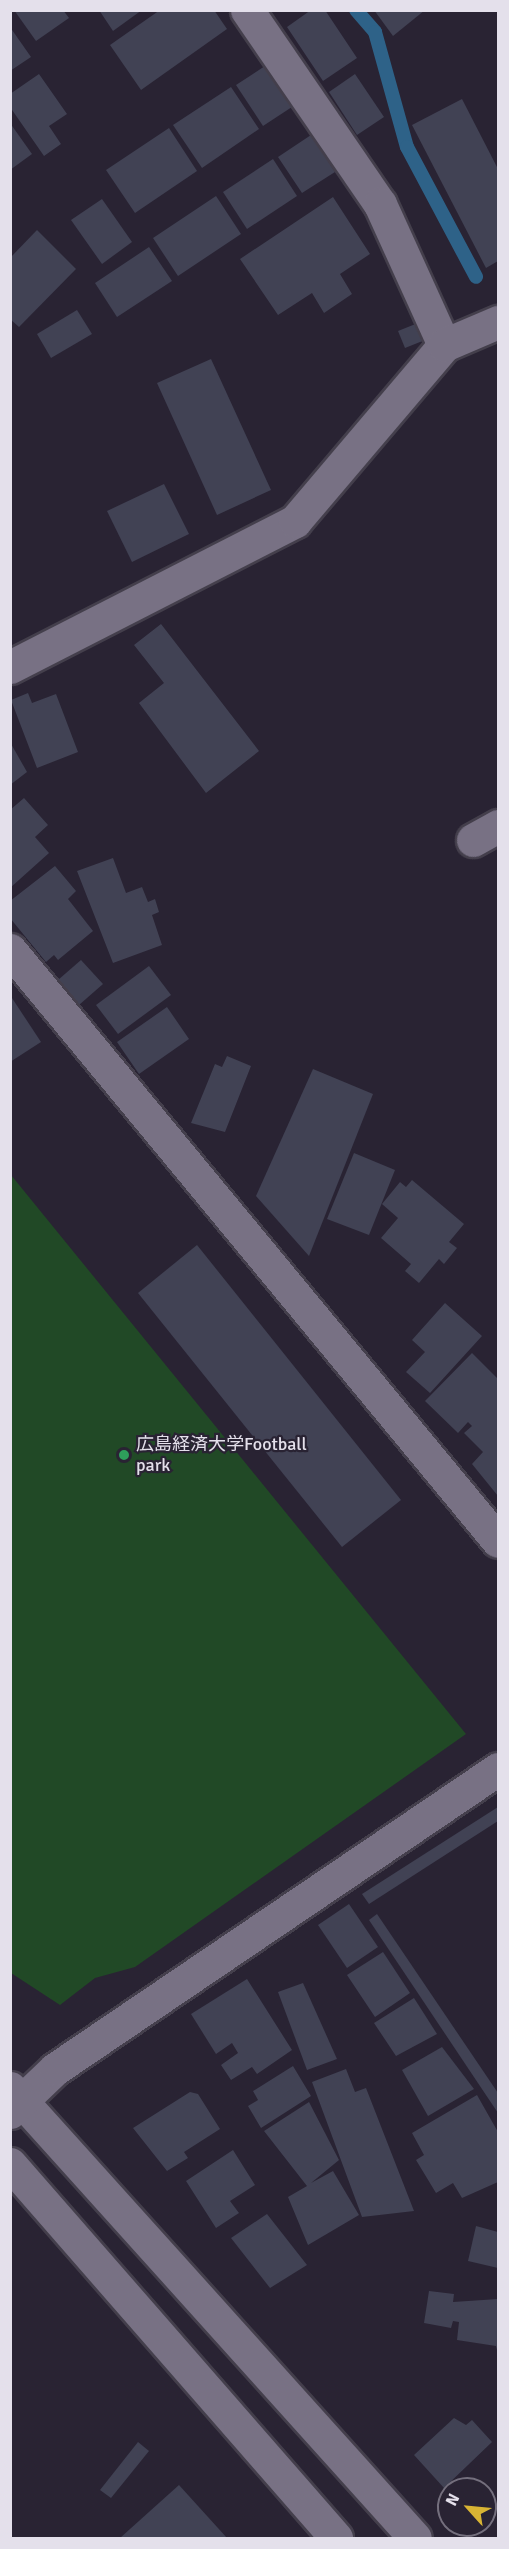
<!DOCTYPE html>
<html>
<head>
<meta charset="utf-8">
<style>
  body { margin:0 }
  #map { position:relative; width:509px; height:2549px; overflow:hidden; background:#292333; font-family:Signika,"Noto Sans JP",sans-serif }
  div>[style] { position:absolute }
  .green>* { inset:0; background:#214926 }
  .stream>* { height:14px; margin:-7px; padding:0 7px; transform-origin:7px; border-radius:7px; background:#2e6288 }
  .building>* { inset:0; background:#414254 }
  .roads { filter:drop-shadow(2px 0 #443f4c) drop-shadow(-2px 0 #443f4c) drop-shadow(0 2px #443f4c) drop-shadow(0 -2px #443f4c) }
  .minor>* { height:33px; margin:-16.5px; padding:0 16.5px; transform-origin:16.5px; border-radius:16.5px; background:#787184 }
  .dots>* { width:16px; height:16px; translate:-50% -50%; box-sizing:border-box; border:3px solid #292333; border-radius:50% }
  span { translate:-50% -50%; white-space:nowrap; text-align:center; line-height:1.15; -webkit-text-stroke:4.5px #292333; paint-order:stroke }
  .poi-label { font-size:18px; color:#e4e0eb }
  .left { translate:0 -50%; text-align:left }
  .frame { position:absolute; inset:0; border:12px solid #e4e0eb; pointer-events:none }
  .north { position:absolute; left:437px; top:2477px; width:60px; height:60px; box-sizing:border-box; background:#292333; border:2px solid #746f7d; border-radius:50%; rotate:297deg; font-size:16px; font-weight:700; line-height:24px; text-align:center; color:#e4e0eb }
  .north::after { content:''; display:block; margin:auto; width:21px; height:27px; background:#d8b434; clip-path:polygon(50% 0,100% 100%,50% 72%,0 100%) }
</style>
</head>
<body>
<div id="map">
  <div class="green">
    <div style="clip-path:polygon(11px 1175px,466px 1734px,135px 1967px,95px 1978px,60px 2005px,11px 1973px)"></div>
  </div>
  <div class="stream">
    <div style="left:356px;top:10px;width:29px;rotate:49deg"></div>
    <div style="left:375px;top:32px;width:119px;rotate:74.5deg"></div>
    <div style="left:407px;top:147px;width:147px;rotate:62deg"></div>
  </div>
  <div class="building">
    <div style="clip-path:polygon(14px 10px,63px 10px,69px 18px,36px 41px)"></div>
    <div style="clip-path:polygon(99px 10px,142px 10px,113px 31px)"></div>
    <div style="clip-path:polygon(160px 10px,214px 10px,227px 29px,141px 90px,110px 45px)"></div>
    <div style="clip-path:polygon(311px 10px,325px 10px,357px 58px,323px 81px,287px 27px)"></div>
    <div style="clip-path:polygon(374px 10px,425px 10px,393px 36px)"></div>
    <div style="clip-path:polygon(10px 27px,31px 57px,10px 71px)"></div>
    <div style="clip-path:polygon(268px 64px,295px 105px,263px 126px,236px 85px)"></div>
    <div style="clip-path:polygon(39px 74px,67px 114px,49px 126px,61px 144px,44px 156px,10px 107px,10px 94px)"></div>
    <div style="clip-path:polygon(355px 74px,384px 117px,357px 135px,329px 92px)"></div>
    <div style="clip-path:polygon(231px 87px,259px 129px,202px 168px,173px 125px)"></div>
    <div style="clip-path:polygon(462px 99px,498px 169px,498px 261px,486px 268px,412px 125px)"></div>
    <div style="clip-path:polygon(10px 123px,32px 154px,10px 170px)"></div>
    <div style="clip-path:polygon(169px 128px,197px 171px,135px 213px,106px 170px)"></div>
    <div style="clip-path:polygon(311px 135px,335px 172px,302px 193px,278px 157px)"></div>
    <div style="clip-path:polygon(273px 159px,297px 196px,247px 229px,223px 192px)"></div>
    <div style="clip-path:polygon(216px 196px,241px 234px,178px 276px,153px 238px)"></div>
    <div style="clip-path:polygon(333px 197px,370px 254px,340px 274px,352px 294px,324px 313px,312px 293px,278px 315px,240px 259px)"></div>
    <div style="clip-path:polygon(102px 199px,132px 242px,102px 264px,71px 220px)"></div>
    <div style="clip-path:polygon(37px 230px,76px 269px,19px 327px,10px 319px,10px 258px)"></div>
    <div style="clip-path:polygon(149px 247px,172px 281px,117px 317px,95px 283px)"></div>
    <div style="clip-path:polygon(77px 310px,92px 334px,51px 358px,37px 334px)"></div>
    <div style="clip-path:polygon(418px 323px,425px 340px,405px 348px,398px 331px)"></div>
    <div style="clip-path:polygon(211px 359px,271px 490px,217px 515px,157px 383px)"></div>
    <div style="clip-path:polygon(164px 484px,189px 534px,132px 562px,107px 511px)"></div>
    <div style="clip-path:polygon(161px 624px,259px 751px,206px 793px,139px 703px,164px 683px,134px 645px)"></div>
    <div style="clip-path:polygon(28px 693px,32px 703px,56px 694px,78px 752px,37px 768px,11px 700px)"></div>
    <div style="clip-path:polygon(10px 742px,27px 772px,10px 785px)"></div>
    <div style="clip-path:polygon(24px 798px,48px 825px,35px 837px,49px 853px,10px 888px,10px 810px)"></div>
    <div style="clip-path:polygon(113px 858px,126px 893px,142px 887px,148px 902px,155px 899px,159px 912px,152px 915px,162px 945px,113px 963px,77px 871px)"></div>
    <div style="clip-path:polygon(55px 866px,76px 891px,68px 899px,93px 931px,58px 960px,54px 955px,46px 962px,10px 918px,10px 901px)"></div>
    <div style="clip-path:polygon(81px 960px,103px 984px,79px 1005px,58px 980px)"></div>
    <div style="clip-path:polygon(149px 966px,171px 995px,118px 1034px,96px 1005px)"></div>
    <div style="clip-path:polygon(10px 995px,41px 1042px,10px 1062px)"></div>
    <div style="clip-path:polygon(167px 1007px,189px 1039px,139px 1074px,117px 1042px)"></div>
    <div style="clip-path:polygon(227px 1056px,251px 1066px,225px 1132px,191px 1123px,215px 1064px,222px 1067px)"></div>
    <div style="clip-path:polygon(313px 1069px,373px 1094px,309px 1256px,256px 1196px)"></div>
    <div style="clip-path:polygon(354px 1153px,395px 1170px,369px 1235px,327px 1219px)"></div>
    <div style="clip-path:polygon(412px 1180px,464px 1224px,449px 1242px,457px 1248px,444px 1264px,439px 1259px,419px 1283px,405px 1271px,411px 1264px,381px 1238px,398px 1218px,382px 1204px,400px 1182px,406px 1187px)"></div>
    <div style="clip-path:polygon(197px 1245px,401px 1500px,342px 1547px,138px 1293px)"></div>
    <div style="clip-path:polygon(445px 1303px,482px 1336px,430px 1393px,406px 1372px,425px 1352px,412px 1340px)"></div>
    <div style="clip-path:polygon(472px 1353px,498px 1379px,498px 1496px,472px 1464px,483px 1452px,464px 1433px,472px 1426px,468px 1422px,458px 1433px,425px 1401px)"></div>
    <div style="clip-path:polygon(498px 1807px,498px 1821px,369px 1904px,362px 1894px)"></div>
    <div style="clip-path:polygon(349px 1904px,378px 1947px,347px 1968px,318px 1925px)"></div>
    <div style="clip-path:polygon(377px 1914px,498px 2093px,498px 2113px,369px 1920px)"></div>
    <div style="clip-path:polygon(383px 1952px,410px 1993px,375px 2017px,347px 1975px)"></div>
    <div style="clip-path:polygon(247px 1979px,292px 2050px,257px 2074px,252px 2067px,231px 2080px,221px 2065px,238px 2053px,232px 2043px,216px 2054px,191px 2014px)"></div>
    <div style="clip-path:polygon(303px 1983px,337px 2059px,307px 2070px,278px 1992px)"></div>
    <div style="clip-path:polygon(414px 1998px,437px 2034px,396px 2056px,374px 2023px)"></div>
    <div style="clip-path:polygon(442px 2047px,474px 2089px,428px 2116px,402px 2070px)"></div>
    <div style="clip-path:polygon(293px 2066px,311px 2096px,261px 2128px,248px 2106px,258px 2100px,253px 2091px)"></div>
    <div style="clip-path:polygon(346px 2069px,355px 2092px,366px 2088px,414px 2211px,362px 2217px,312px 2082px)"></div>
    <div style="clip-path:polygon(190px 2092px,198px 2094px,220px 2129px,184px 2152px,188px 2158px,167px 2171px,133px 2128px)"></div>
    <div style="clip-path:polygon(477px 2095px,498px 2132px,498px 2182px,462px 2198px,453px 2183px,436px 2193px,416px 2160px,424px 2155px,412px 2133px)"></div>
    <div style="clip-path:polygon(309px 2102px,339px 2160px,311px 2183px,333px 2171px,359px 2215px,308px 2245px,288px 2197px,307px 2186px,264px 2131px)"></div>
    <div style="clip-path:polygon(233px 2150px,255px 2185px,230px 2201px,239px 2213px,216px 2228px,186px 2181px)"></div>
    <div style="clip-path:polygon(267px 2214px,307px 2265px,270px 2288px,231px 2238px)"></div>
    <div style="clip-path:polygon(476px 2226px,498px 2232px,498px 2268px,468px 2261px)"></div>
    <div style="clip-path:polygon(429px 2291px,454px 2294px,453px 2302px,498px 2299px,498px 2354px,496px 2346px,457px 2340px,459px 2322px,453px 2321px,451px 2328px,424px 2323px)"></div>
    <div style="clip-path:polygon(454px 2418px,466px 2425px,472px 2420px,492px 2442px,444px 2488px,414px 2455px)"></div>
    <div style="clip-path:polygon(138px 2442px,149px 2451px,111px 2498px,100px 2490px)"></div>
    <div style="clip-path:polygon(179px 2485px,227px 2538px,120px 2538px)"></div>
  </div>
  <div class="roads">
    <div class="minor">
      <div style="left:247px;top:10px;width:235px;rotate:55.6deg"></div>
      <div style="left:380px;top:204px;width:155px;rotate:65.6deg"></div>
      <div style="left:10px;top:667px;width:320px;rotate:-27.1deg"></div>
      <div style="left:295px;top:521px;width:231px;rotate:-49.7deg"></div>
      <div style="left:444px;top:345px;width:59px;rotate:-23.1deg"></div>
      <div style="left:473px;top:840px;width:29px;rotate:-29deg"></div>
      <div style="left:10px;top:950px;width:766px;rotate:50.45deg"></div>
      <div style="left:10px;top:2088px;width:605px;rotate:48.01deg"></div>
      <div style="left:10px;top:2112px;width:62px;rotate:-43.7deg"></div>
      <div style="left:55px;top:2069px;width:535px;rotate:-34.11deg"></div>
      <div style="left:10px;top:2164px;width:496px;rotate:48.9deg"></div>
    </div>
  </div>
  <div class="dots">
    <div style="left:124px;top:1455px;background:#2e9e5b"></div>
  </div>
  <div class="poi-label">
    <span class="left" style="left:136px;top:1455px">広島経済大学Football<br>park</span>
  </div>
  <div class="frame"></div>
  <div class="north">N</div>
</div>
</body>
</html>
